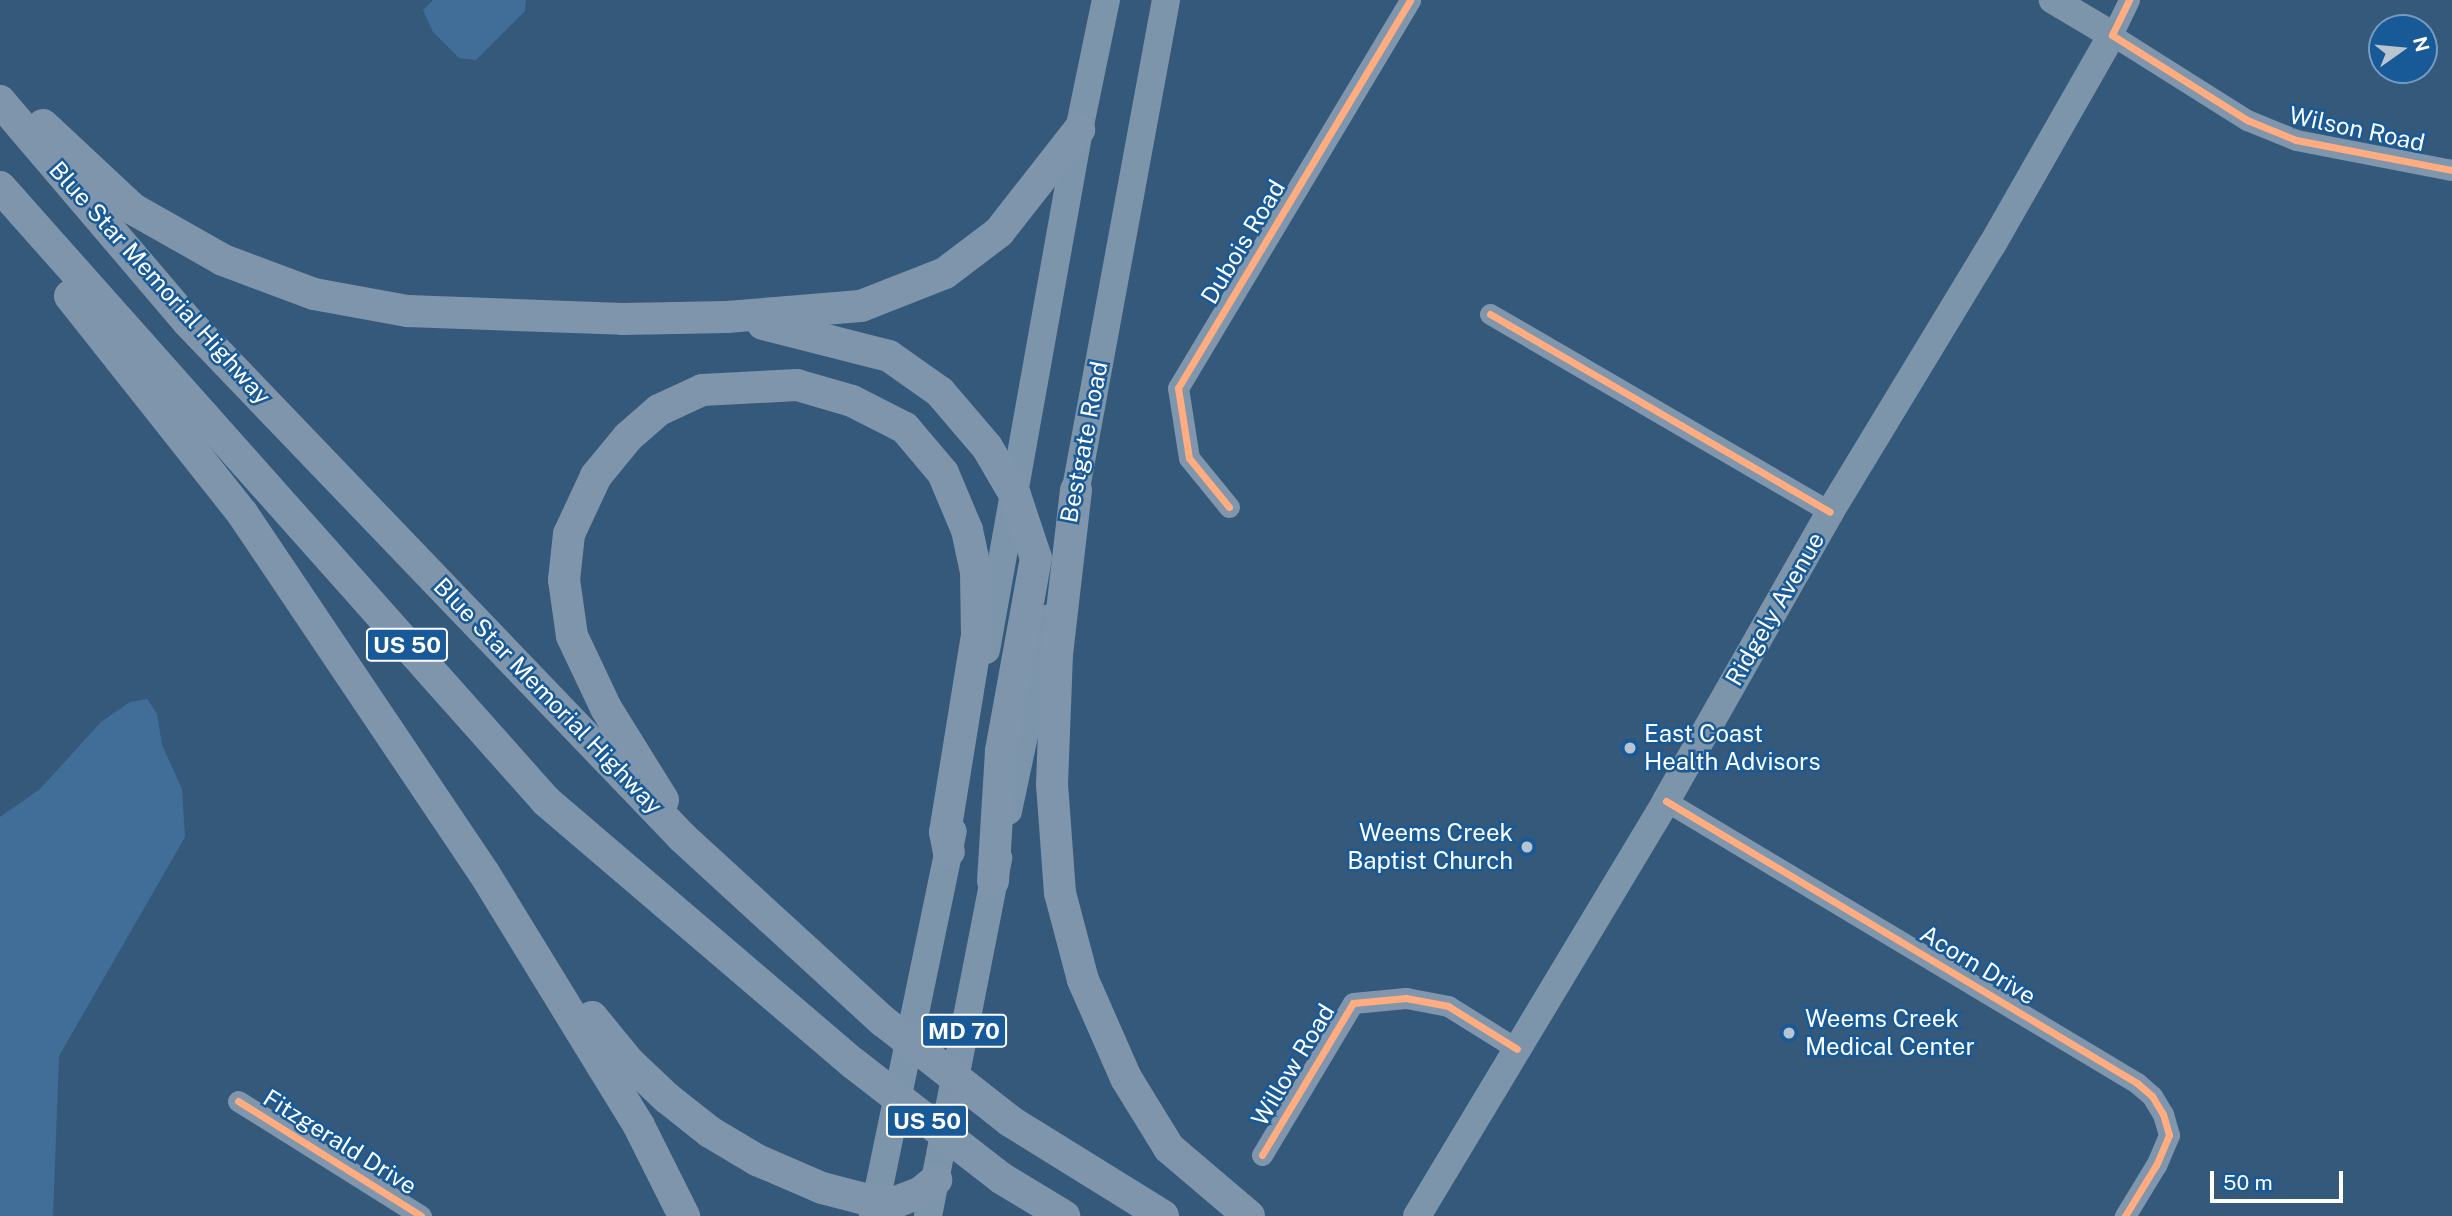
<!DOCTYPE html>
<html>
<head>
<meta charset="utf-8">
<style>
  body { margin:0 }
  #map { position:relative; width:2452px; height:1216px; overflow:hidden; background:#35597b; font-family:"Public Sans",sans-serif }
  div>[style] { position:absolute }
  .water>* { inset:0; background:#416e99 }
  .minor>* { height:21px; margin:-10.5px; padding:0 10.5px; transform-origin:10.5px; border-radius:10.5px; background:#7f96ad }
  .major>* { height:28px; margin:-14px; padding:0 14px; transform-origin:14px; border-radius:14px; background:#7d95ab }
  .highway>* { height:32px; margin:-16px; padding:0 16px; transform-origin:16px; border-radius:16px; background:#7f95ab }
  .cycleway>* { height:7px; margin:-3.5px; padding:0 3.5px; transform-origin:3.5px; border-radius:3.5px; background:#ffac80 }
  .dots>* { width:19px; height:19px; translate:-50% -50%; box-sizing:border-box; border:4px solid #185a98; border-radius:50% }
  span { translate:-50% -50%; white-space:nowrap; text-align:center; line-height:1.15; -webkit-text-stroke:5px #185a98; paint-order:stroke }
  .shield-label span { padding:2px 5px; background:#185a98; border:2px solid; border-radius:5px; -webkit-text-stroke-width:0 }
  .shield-label { font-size:23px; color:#fff; font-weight:700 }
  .street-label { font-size:24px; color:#fff }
  .poi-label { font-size:24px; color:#fff }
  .left { translate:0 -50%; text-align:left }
  .right { translate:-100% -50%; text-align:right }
  .north { position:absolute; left:2368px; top:14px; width:70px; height:70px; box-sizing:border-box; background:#185a98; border:2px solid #749cc1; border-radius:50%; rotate:75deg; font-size:19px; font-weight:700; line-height:28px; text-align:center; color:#fff }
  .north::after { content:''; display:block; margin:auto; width:24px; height:32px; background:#b8c5d1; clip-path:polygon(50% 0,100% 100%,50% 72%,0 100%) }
  .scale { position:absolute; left:2210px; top:1171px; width:133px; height:32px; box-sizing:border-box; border:4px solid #fff; border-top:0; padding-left:9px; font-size:21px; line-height:24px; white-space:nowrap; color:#fff; -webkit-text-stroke:5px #185a98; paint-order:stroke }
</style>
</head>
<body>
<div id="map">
  <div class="water">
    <div style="clip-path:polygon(433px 0,526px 0,525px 11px,476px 60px,459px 58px,433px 32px,423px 10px)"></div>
    <div style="clip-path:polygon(147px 699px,157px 714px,162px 745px,182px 789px,185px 837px,59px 1056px,53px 1216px,0 1216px,0 817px,40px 789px,101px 722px,130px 702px)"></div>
  </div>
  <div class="minor">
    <div style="left:2129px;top:0;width:39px;rotate:116deg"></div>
    <div style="left:2112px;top:35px;width:160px;rotate:32.2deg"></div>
    <div style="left:2247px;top:120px;width:53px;rotate:22.2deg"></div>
    <div style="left:2296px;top:140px;width:159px;rotate:10.9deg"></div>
    <div style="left:1490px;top:314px;width:393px;rotate:30.2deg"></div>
    <div style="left:1229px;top:507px;width:63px;rotate:-129.2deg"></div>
    <div style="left:1189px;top:458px;width:71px;rotate:-98.9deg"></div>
    <div style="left:1178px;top:388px;width:452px;rotate:-59.1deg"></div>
    <div style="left:1666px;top:801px;width:549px;rotate:30.91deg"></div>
    <div style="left:2137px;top:1083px;width:20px;rotate:41deg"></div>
    <div style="left:2152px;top:1096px;width:21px;rotate:59deg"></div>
    <div style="left:2163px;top:1114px;width:22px;rotate:74deg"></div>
    <div style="left:2169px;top:1135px;width:33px;rotate:113deg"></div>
    <div style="left:2156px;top:1165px;width:60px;rotate:121.3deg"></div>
    <div style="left:238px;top:1101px;width:216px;rotate:32.1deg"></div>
    <div style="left:1262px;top:1155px;width:177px;rotate:-59.1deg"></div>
    <div style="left:1353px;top:1003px;width:53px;rotate:-5.4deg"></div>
    <div style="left:1406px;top:998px;width:43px;rotate:10.8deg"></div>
    <div style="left:1448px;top:1006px;width:81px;rotate:31.9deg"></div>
  </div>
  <div class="major">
    <div style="left:1072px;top:510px;width:519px;rotate:-79.56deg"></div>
    <div style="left:986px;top:650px;width:528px;rotate:-79.86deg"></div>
    <div style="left:1079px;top:130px;width:133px;rotate:-78.3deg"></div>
    <div style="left:1008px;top:811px;width:197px;rotate:-78deg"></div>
    <div style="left:873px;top:1216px;width:393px;rotate:-78.3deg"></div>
    <div style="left:928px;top:1216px;width:365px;rotate:-78.9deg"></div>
    <div style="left:1417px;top:1216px;width:484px;rotate:-59deg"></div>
    <div style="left:1666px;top:801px;width:332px;rotate:-60.4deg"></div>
    <div style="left:1830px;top:512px;width:312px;rotate:-58.8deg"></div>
    <div style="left:1992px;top:245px;width:242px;rotate:-60.3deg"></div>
    <div style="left:2112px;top:35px;width:69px;rotate:-149.3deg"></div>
  </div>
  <div class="highway">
    <div style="left:0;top:101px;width:290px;rotate:49.6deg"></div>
    <div style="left:188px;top:322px;width:715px;rotate:46.19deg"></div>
    <div style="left:683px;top:838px;width:271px;rotate:42.5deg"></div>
    <div style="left:883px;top:1021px;width:162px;rotate:38.2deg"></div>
    <div style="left:1010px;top:1121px;width:180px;rotate:31.8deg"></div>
    <div style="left:43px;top:125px;width:123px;rotate:43deg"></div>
    <div style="left:133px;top:209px;width:103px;rotate:29.5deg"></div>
    <div style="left:223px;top:260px;width:97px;rotate:20.5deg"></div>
    <div style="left:314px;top:294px;width:96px;rotate:10.3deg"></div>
    <div style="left:408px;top:311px;width:215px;rotate:2.1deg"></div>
    <div style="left:623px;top:319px;width:104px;rotate:-1.1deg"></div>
    <div style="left:727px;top:317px;width:134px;rotate:-4.7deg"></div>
    <div style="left:861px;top:306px;width:90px;rotate:-21.4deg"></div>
    <div style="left:945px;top:273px;width:68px;rotate:-37.2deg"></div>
    <div style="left:999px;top:232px;width:130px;rotate:-51.9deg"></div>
    <div style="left:0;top:187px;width:822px;rotate:48.35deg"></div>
    <div style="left:546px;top:801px;width:404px;rotate:40.5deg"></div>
    <div style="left:853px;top:1063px;width:187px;rotate:37.8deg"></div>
    <div style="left:1001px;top:1178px;width:74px;rotate:31.1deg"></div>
    <div style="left:70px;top:296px;width:277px;rotate:51.6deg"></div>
    <div style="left:242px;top:513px;width:434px;rotate:56.1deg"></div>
    <div style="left:484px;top:873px;width:297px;rotate:58.5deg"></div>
    <div style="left:639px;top:1126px;width:101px;rotate:63.4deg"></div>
    <div style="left:763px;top:324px;width:130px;rotate:14.3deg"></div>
    <div style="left:889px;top:356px;width:62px;rotate:35.2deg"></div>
    <div style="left:940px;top:392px;width:72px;rotate:49.5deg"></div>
    <div style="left:987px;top:447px;width:56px;rotate:59.7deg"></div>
    <div style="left:1015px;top:495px;width:66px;rotate:71.6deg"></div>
    <div style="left:1036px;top:558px;width:196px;rotate:100.3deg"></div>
    <div style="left:1001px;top:751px;width:130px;rotate:93.5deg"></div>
    <div style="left:1076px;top:490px;width:165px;rotate:96.6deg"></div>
    <div style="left:1057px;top:654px;width:130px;rotate:92.2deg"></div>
    <div style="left:1052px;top:784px;width:109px;rotate:85.8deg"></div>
    <div style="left:1060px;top:893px;width:90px;rotate:75.2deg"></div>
    <div style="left:1083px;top:980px;width:107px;rotate:66.3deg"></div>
    <div style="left:1126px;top:1078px;width:82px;rotate:58.4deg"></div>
    <div style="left:1169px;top:1148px;width:105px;rotate:40.4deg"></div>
    <div style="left:663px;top:800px;width:108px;rotate:-121.8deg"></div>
    <div style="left:606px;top:708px;width:80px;rotate:-115.3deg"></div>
    <div style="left:572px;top:636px;width:57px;rotate:-98.1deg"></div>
    <div style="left:564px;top:580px;width:46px;rotate:-83.8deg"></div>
    <div style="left:569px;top:534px;width:64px;rotate:-65deg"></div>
    <div style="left:596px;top:476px;width:50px;rotate:-50.6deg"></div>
    <div style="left:628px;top:437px;width:41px;rotate:-41.1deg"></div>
    <div style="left:659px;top:410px;width:47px;rotate:-24.9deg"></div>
    <div style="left:702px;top:390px;width:95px;rotate:-3deg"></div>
    <div style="left:797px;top:385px;width:57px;rotate:16.2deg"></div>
    <div style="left:852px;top:401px;width:59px;rotate:27deg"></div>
    <div style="left:905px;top:428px;width:59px;rotate:49.8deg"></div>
    <div style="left:943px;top:473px;width:62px;rotate:67.2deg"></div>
    <div style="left:967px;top:530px;width:43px;rotate:77.9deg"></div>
    <div style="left:976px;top:572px;width:63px;rotate:89.1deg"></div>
    <div style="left:977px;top:635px;width:200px;rotate:99.2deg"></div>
    <div style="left:945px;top:832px;width:20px;rotate:79deg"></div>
    <div style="left:592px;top:1017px;width:58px;rotate:50.6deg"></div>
    <div style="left:629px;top:1062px;width:52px;rotate:43.5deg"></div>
    <div style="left:667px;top:1098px;width:55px;rotate:38.3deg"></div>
    <div style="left:710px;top:1132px;width:55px;rotate:30.8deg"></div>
    <div style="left:757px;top:1160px;width:71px;rotate:23.3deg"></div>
    <div style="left:822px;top:1188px;width:56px;rotate:14.5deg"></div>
    <div style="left:876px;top:1202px;width:20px"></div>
    <div style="left:896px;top:1202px;width:26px;rotate:-21deg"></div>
    <div style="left:920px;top:1193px;width:21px;rotate:-39deg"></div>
  </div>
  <div class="cycleway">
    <div style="left:2129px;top:0;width:39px;rotate:116deg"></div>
    <div style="left:2112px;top:35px;width:160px;rotate:32.2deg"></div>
    <div style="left:2247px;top:120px;width:53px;rotate:22.2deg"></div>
    <div style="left:2296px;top:140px;width:159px;rotate:10.9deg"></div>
    <div style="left:1490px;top:314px;width:393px;rotate:30.2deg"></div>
    <div style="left:1229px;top:507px;width:63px;rotate:-129.2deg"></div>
    <div style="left:1189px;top:458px;width:71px;rotate:-98.9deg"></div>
    <div style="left:1178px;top:388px;width:452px;rotate:-59.1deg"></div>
    <div style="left:1666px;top:801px;width:549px;rotate:30.91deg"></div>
    <div style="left:2137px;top:1083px;width:20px;rotate:41deg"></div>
    <div style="left:2152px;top:1096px;width:21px;rotate:59deg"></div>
    <div style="left:2163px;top:1114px;width:22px;rotate:74deg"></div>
    <div style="left:2169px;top:1135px;width:33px;rotate:113deg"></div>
    <div style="left:2156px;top:1165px;width:60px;rotate:121.3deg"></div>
    <div style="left:238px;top:1101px;width:216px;rotate:32.1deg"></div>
    <div style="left:1262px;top:1155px;width:177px;rotate:-59.1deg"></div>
    <div style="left:1353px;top:1003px;width:53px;rotate:-5.4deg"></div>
    <div style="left:1406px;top:998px;width:43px;rotate:10.8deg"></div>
    <div style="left:1448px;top:1006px;width:81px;rotate:31.9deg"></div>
  </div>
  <div class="dots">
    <div style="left:1630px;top:748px;background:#b8c5d1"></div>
    <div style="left:1527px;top:847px;background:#b8c5d1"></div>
    <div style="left:1789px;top:1033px;background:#b8c5d1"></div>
  </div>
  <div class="shield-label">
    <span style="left:407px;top:645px">US 50</span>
    <span style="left:964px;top:1031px">MD 70</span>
    <span style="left:927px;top:1121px">US 50</span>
  </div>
  <div class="street-label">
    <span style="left:2357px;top:129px;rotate:12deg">Wilson Road</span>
    <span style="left:1243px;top:242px;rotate:-59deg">Dubois Road</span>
    <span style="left:160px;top:283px;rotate:48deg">Blue Star Memorial Highway</span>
    <span style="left:1084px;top:442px;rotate:-79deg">Bestgate Road</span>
    <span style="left:1775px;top:609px;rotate:-60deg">Ridgely Avenue</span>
    <span style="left:548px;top:696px;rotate:46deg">Blue Star Memorial Highway</span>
    <span style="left:1978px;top:965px;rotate:31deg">Acorn Drive</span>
    <span style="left:1293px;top:1065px;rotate:-59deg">Willow Road</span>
    <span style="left:340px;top:1142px;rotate:32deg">Fitzgerald Drive</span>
  </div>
  <div class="poi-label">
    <span class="left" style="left:1644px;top:748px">East Coast<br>Health Advisors</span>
    <span class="right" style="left:1513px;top:847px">Weems Creek<br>Baptist Church</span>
    <span class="left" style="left:1805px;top:1033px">Weems Creek<br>Medical Center</span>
  </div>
  <div class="north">N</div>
  <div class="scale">50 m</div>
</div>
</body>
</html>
